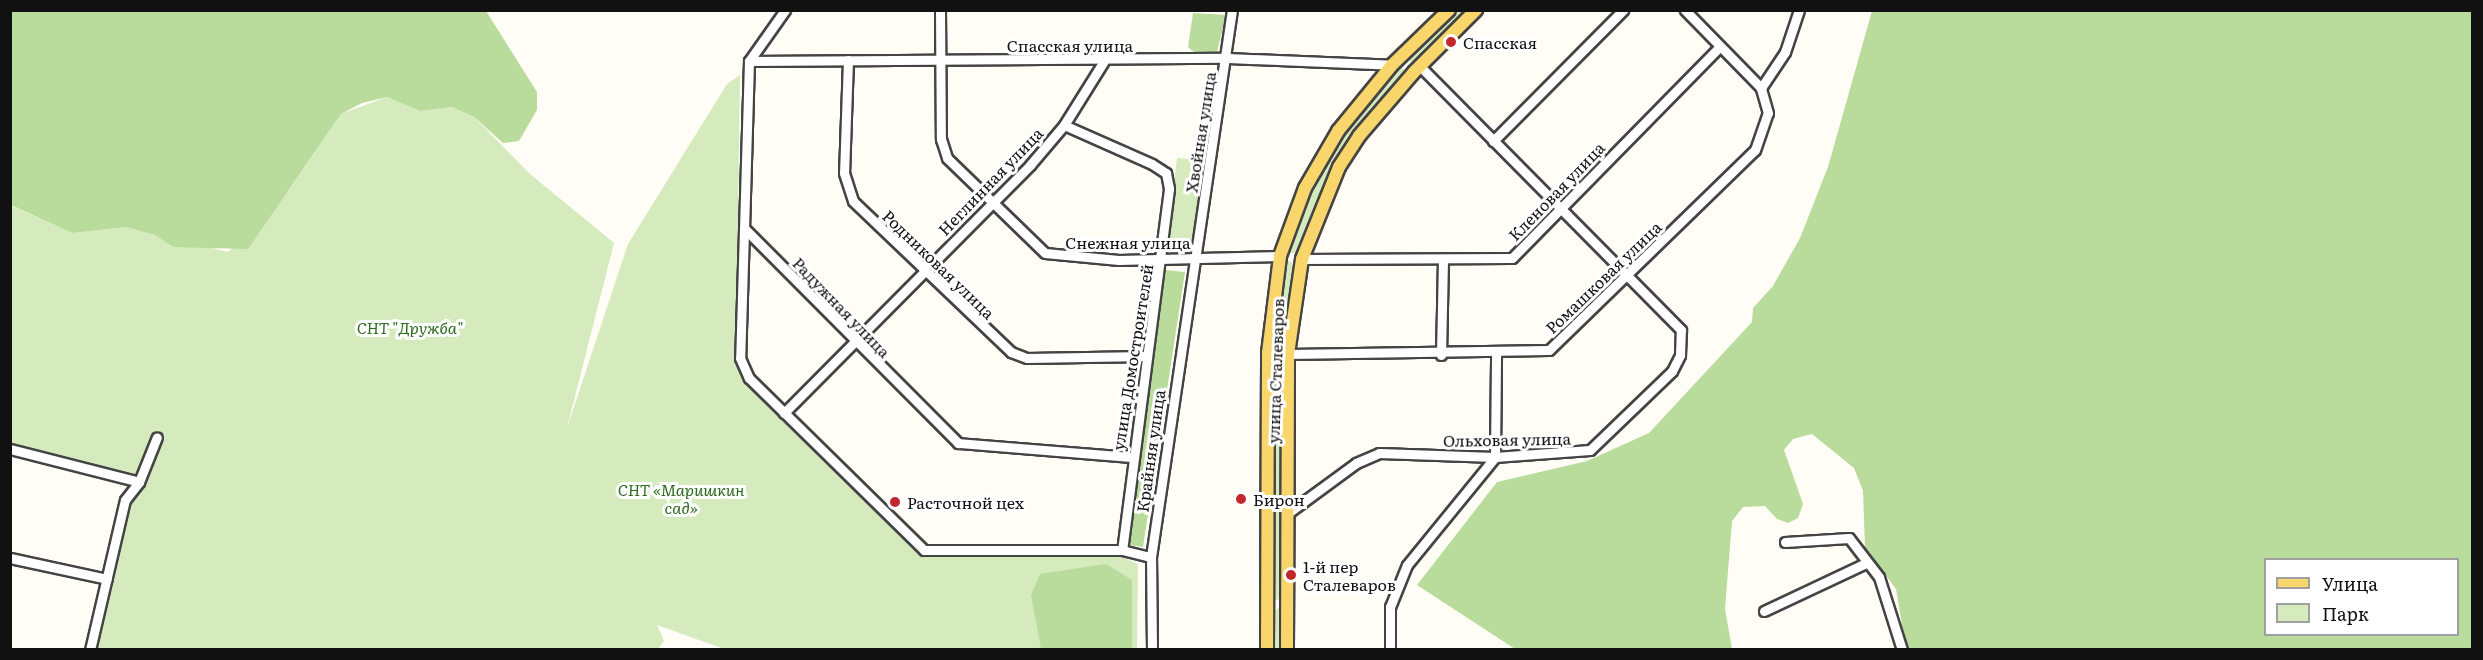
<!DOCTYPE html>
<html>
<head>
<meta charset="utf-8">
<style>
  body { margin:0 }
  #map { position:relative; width:2483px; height:660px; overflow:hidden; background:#fffdf5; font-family:Literata,serif }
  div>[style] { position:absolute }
  .green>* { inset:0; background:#d5ebbd }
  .forest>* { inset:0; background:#b9dc9c }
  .roads { filter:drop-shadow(2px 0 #444) drop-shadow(-2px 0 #444) drop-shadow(0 2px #444) drop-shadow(0 -2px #444) }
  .minor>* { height:9px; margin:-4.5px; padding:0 4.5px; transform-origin:4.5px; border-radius:4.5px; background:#fff }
  .major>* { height:12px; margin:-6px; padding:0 6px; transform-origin:6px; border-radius:6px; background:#f9d66b }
  .dots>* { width:16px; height:16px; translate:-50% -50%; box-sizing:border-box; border:3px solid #fff; border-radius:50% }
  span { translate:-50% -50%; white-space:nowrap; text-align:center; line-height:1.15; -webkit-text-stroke:6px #fff; paint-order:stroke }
  .poi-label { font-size:16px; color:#111 }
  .left { translate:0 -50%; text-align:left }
  .street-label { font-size:16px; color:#111 }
  .park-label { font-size:16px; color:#2f6b1f; font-style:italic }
  .frame { position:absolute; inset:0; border:12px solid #111; pointer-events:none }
  .legend { position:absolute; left:2264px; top:558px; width:195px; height:78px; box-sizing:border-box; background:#fff; border:2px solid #a0a0a0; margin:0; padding:8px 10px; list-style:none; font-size:18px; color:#111 }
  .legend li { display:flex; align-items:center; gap:12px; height:30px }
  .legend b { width:30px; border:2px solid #a0a0a0 }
</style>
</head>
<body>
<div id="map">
  <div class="green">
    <div style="clip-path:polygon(1452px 11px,1471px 11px,1412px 64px,1407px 57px)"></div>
    <div style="clip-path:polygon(1399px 65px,1407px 72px,1377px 107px,1298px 254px,1290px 253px,1303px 205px,1342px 132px)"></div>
    <div style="clip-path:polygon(740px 75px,736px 353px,742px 377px,921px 556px,1122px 557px,1138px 564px,1137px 649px,727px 650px,657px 625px,664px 641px,657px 650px,90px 649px,125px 500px,139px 482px,11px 449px,10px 205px,72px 233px,126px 227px,155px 235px,173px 247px,201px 245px,228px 252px,289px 190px,341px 114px,387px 97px,420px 111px,452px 107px,474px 117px,530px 174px,614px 243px,567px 428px,628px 244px,727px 84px)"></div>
    <div style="clip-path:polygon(1177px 158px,1206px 160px,1191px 251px,1166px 250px)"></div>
    <div style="clip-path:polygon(1288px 260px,1296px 266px,1284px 352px,1282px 599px,1274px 600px,1271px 350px)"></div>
    <div style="clip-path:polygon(1279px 608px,1284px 649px,1270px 650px,1271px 613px)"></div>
  </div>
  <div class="forest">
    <div style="clip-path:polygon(10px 11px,486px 11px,537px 92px,537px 110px,519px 141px,503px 143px,474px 117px,452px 107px,420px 111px,387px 97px,362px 103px,341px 114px,248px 249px,173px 247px,155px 235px,126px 227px,72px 233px,11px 205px)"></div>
    <div style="clip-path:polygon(evenodd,1872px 11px,2472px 11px,2472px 649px,1906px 649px,1896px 589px,1865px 547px,1863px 491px,1854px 468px,1812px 434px,1793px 439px,1784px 450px,1803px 504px,1798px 518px,1788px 523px,1777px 519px,1765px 506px,1743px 507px,1732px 521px,1725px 609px,1732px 649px,1515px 649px,1417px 585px,1497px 482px,1587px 461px,1649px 433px,1752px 322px,1753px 308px,1773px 286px,1800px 238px,1828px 167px,1872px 11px,2266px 560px,2458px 560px,2458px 634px,2266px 634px,2266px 560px)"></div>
    <div style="clip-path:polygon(1193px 13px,1226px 15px,1217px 52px,1197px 55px,1188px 47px)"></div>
    <div style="clip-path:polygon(1166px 270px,1185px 272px,1143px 547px,1124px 544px)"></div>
    <div style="clip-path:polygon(1106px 564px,1132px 580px,1132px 649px,1041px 649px,1031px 595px,1040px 574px)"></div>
  </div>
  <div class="roads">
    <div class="minor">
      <div style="left:785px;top:10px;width:62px;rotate:125.2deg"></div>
      <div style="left:749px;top:61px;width:297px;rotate:91.7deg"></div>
      <div style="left:740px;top:358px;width:22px;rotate:66deg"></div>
      <div style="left:749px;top:378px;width:245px;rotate:44.5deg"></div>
      <div style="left:924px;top:550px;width:198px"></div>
      <div style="left:1122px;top:550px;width:30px;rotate:14deg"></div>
      <div style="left:940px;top:10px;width:129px;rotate:89.6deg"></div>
      <div style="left:941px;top:139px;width:20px;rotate:72deg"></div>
      <div style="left:947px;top:158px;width:136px;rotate:44.1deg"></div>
      <div style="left:1045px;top:253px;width:74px;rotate:5.4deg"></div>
      <div style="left:1119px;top:260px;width:161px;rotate:-1.4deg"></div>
      <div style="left:1685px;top:10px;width:109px;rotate:45.7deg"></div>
      <div style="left:848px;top:60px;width:113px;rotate:92deg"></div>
      <div style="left:844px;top:173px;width:29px;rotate:72deg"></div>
      <div style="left:853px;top:201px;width:219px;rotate:43.7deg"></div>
      <div style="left:1011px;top:352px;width:17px;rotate:21deg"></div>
      <div style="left:1027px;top:358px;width:119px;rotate:-1deg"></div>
      <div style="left:749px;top:61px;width:479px;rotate:-0.4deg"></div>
      <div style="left:1228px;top:58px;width:164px;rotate:2.4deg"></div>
      <div style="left:1064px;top:125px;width:96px;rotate:23.9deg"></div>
      <div style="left:1152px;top:164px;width:17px;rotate:33deg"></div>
      <div style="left:1166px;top:173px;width:16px;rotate:79deg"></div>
      <div style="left:1169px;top:189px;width:364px;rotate:97.4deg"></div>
      <div style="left:1493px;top:141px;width:185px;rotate:-45.2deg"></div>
      <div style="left:746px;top:230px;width:301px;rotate:45.1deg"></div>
      <div style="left:958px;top:443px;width:175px;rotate:4.6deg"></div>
      <div style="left:1302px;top:259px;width:210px;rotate:-0.3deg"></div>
      <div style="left:1512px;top:258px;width:296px;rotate:-45.5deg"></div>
      <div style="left:1288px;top:354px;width:261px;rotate:-0.9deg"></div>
      <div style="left:1549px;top:350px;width:287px;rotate:-44.2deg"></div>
      <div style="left:1755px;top:150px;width:39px;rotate:-71deg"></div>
      <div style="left:1768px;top:113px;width:26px;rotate:-106deg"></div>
      <div style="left:1761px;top:88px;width:43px;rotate:-56.3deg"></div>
      <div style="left:1785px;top:52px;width:44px;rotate:-71.6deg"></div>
      <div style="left:1441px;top:355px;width:96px;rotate:-88.8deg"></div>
      <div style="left:784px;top:413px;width:349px;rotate:-45.2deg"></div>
      <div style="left:1030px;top:165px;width:52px;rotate:-49.6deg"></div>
      <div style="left:1064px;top:125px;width:75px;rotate:-58deg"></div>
      <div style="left:10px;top:449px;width:133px;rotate:14.3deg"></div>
      <div style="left:1288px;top:513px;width:84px;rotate:-36.3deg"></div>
      <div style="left:1356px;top:463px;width:25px;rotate:-23deg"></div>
      <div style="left:1379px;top:453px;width:116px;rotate:2deg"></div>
      <div style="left:1495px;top:457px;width:95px;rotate:-4.2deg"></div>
      <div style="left:1590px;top:450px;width:114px;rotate:-43.9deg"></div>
      <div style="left:1672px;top:371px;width:18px;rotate:-63deg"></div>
      <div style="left:1680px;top:355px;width:25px;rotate:-88deg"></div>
      <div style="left:1681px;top:330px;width:371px;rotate:-134.7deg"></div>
      <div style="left:1785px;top:542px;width:64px;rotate:-3.6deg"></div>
      <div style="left:1849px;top:538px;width:49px;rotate:52.4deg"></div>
      <div style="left:1879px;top:577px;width:77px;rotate:72.5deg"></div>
      <div style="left:10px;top:558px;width:99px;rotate:12.2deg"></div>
      <div style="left:1764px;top:611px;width:113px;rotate:-25.2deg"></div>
      <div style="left:90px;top:650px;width:154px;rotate:-76.9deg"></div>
      <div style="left:125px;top:500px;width:23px;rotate:-52deg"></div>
      <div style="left:139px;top:482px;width:48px;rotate:-68.2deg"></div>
      <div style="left:1152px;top:650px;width:93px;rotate:-90.6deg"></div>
      <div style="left:1151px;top:557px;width:553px;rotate:-81.58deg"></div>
      <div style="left:1390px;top:650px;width:43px;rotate:-90deg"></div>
      <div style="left:1390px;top:607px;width:45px;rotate:-68deg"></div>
      <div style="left:1407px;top:565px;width:139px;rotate:-50.8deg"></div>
      <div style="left:1495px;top:457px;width:102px;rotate:-89.4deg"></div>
    </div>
    <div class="major">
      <div style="left:1267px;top:650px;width:297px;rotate:-89.8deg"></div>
      <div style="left:1268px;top:353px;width:98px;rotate:-82.9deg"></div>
      <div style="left:1280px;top:256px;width:72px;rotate:-69.8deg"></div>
      <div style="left:1305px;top:188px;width:66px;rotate:-59.9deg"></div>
      <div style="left:1338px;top:131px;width:85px;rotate:-50.7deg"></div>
      <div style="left:1392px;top:65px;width:79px;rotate:-44deg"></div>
      <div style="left:1287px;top:650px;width:296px;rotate:-89.8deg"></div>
      <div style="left:1288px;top:354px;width:96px;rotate:-81.6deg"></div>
      <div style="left:1302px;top:259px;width:99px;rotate:-68.1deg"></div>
      <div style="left:1339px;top:167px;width:37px;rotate:-57deg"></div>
      <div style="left:1359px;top:136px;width:84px;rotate:-49.3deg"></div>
      <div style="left:1414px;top:72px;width:88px;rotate:-45deg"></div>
    </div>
  </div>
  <div class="dots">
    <div style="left:1451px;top:42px;background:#c4262e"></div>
    <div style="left:1241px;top:499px;background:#c4262e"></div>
    <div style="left:895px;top:502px;background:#c4262e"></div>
    <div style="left:1291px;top:575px;background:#c4262e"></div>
  </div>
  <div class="poi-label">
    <span class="left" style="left:1463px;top:42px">Спасская</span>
    <span class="left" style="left:1253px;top:499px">Бирон</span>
    <span class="left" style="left:907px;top:502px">Расточной цех</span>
    <span class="left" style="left:1303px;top:575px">1-й пер<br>Сталеваров</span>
  </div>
  <div class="street-label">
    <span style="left:1070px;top:45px">Спасская улица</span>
    <span style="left:1200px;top:132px;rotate:-81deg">Хвойная улица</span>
    <span style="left:990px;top:181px;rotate:-46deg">Неглинная улица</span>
    <span style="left:1556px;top:191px;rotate:-46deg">Кленовая улица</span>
    <span style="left:1128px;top:242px">Снежная улица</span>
    <span style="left:939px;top:264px;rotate:44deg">Родниковая улица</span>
    <span style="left:1603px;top:277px;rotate:-44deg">Ромашковая улица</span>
    <span style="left:842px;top:307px;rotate:46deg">Радужная улица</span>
    <span style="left:1132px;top:357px;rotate:-81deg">улица Домостроителей</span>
    <span style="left:1275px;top:371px;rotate:-88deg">улица Сталеваров</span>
    <span style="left:1507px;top:439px;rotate:-1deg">Ольховая улица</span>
    <span style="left:1150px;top:451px;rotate:-82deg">Крайняя улица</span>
  </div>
  <div class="park-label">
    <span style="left:410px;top:327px">СНТ "Дружба"</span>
    <span style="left:681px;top:498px">СНТ «Маришкин<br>сад»</span>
  </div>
  <div class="frame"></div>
  <ul class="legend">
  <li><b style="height:8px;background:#f9d66b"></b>Улица</li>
  <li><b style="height:16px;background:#d5ebbd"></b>Парк</li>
  </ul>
</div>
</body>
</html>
